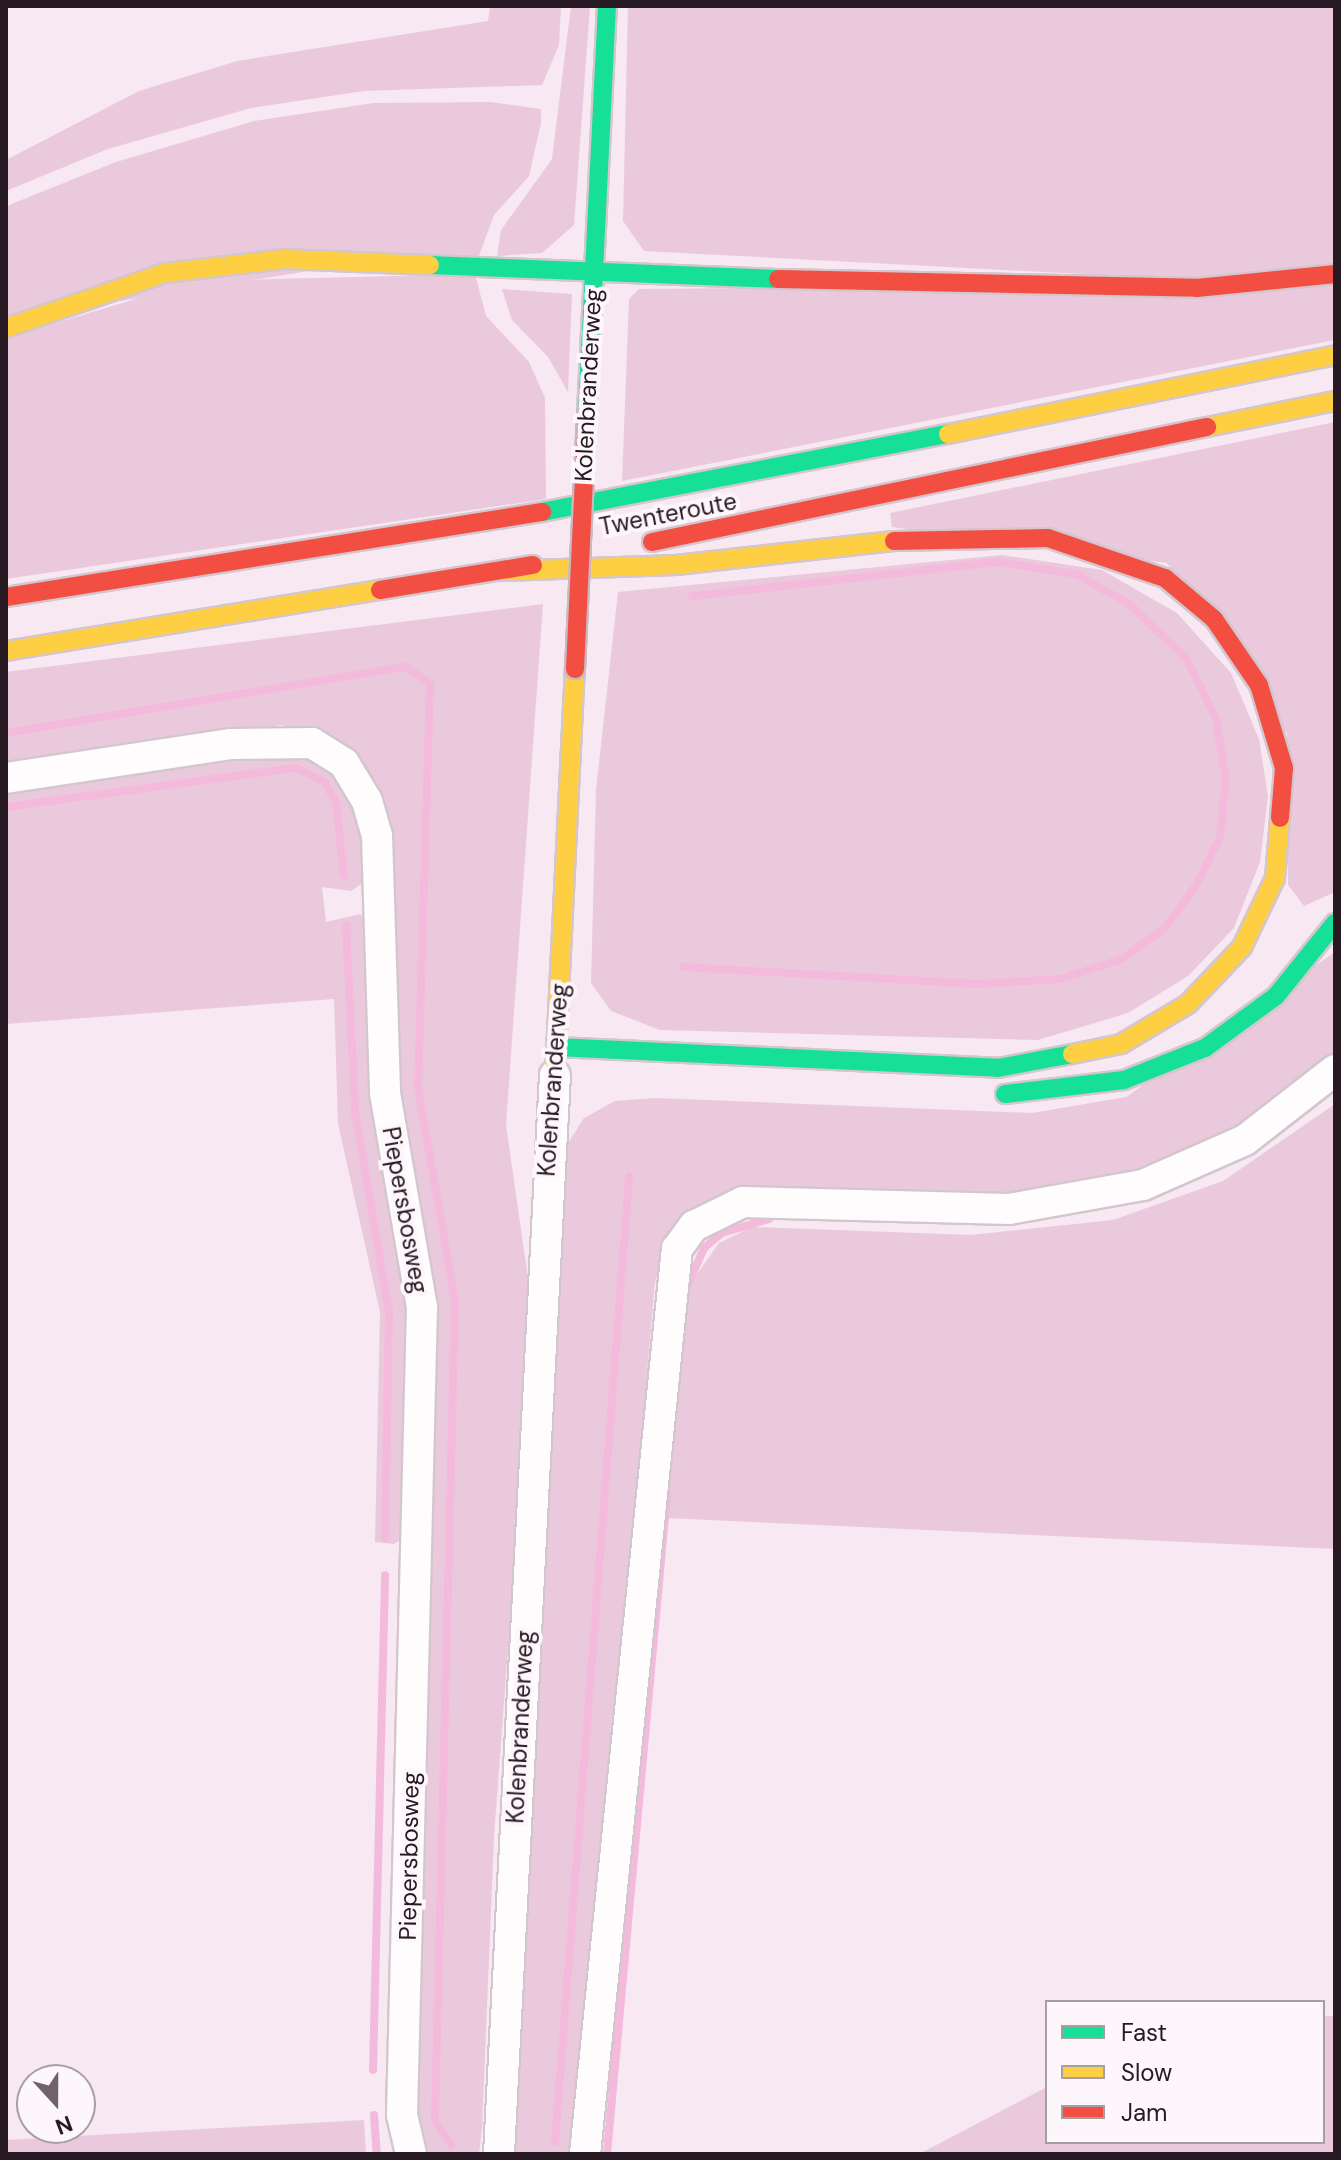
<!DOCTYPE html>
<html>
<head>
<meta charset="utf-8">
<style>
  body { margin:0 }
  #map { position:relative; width:1341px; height:2160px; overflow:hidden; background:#f8e8f1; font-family:"DM Sans",sans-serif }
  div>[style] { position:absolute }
  .green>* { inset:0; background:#ebc9dd }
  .stream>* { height:8px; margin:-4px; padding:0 4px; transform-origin:4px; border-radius:4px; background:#f3badc }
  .roads { filter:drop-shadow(2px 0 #d4c6ce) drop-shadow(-2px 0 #d4c6ce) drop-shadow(0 2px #d4c6ce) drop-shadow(0 -2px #d4c6ce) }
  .street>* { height:30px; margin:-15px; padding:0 15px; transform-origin:15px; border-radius:15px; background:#fefcfd }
  .fast>* { height:18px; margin:-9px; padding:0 9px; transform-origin:9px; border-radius:9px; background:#16e098 }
  .slow>* { height:18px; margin:-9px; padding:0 9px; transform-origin:9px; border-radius:9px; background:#ffcf43 }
  .jam>* { height:18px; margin:-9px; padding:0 9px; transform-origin:9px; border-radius:9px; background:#f24e42 }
  .bridges { filter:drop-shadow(2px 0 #c9b9c2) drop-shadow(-2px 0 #c9b9c2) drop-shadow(0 2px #c9b9c2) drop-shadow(0 -2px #c9b9c2) }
  .jam-bridge>* { height:18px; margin:-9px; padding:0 9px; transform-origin:9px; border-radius:9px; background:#f24e42 }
  span { translate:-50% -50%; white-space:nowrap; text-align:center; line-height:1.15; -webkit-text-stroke:8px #fdf6fa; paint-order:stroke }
  .street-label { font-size:24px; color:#261921 }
  .frame { position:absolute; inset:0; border:8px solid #261921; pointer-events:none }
  .legend { position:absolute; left:1045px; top:2000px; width:280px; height:144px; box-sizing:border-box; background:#fdf6fa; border:2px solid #a79ea3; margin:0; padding:10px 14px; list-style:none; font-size:24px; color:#261921 }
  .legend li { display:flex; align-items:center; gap:16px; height:40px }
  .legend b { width:40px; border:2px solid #a79ea3 }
  .north { position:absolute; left:16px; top:2064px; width:80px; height:80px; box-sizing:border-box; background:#fdf6fa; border:2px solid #a79ea3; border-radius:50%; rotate:159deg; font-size:22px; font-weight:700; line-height:32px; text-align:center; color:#261921 }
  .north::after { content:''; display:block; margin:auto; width:28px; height:36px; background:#70616a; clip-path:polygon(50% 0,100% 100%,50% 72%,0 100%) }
</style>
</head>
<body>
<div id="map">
  <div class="green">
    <div style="clip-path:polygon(490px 6px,561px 6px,559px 45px,542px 85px,364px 91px,251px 108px,108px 149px,6px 191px,6px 160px,139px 91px,237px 61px,488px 21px)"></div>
    <div style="clip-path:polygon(571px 6px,590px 6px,574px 225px,542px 253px,497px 256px,501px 230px,552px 159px)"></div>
    <div style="clip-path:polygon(628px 6px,1335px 6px,1335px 266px,1194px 280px,644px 251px,623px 221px)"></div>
    <div style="clip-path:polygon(490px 102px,541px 109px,541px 123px,529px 176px,494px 215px,479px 256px,411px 255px,6px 319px,6px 207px,14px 203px,116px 162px,254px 121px,374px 103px)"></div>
    <div style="clip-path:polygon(475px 274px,486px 316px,529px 362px,545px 398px,546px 499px,6px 579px,6px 338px,195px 281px)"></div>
    <div style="clip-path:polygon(1335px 283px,1335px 340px,622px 481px,629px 299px,639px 289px)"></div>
    <div style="clip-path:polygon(502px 289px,572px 294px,568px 392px,548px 357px,512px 320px)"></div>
    <div style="clip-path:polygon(1335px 422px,1335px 892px,1304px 906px,1288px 885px,1287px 734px,1167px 563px,892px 527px,890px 513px)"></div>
    <div style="clip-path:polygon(1002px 555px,1102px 570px,1177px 613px,1231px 673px,1259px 739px,1268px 796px,1260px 862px,1234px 928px,1188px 976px,1128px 1013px,1038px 1040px,660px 1030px,611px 1011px,591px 983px,596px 790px,618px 592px)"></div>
    <div style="clip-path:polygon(543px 604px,506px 1125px,533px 1313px,494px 1837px,482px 2129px,479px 2154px,420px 2154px,414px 2134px,423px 1536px,395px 1097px,386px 812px,368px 774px,317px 734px,281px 725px,6px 766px,6px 672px)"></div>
    <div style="clip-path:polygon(242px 750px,315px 754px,336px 774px,362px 823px,366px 881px,351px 891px,322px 887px,326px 922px,360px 914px,370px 925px,411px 1284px,404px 1537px,394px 1544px,375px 1542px,380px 1312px,338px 1124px,334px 999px,6px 1024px,6px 785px)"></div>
    <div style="clip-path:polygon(1335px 952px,1335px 1059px,1213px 1144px,1091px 1185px,988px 1197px,758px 1191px,669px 1247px,655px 1282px,581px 2126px,573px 2154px,514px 2154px,565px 1148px,584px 1118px,615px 1101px,655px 1098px,1032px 1113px,1126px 1097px)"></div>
    <div style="clip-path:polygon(1335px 1104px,1335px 1549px,666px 1518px,690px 1284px,719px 1243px,752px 1227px,971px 1235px,1113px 1220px,1223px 1181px)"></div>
    <div style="clip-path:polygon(1323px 2016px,1335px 2016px,1335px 2154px,919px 2154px,1047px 2087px,1047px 2142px,1323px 2142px)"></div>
    <div style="clip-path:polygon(364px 2120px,366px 2154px,6px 2154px,6px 2140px)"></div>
  </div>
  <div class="stream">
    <div style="left:6px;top:733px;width:405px;rotate:-9.4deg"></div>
    <div style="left:406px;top:667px;width:29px;rotate:35deg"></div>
    <div style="left:430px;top:684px;width:403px;rotate:91.7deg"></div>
    <div style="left:418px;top:1087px;width:217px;rotate:80.2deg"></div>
    <div style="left:455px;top:1301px;width:820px;rotate:91.4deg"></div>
    <div style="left:435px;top:2121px;width:29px;rotate:56deg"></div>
    <div style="left:6px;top:807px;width:293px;rotate:-7.7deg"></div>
    <div style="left:296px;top:768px;width:32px;rotate:26deg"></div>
    <div style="left:325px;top:782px;width:24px;rotate:62deg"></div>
    <div style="left:336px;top:803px;width:73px;rotate:83.7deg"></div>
    <div style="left:346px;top:926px;width:187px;rotate:87.2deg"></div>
    <div style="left:355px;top:1113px;width:201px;rotate:80.3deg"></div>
    <div style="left:389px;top:1311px;width:227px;rotate:91deg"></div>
    <div style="left:683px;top:967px;width:294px;rotate:3.3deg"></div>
    <div style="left:977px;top:984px;width:83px;rotate:-3.4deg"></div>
    <div style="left:1060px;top:979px;width:65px;rotate:-17.9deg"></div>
    <div style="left:1122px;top:959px;width:53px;rotate:-35.8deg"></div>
    <div style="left:1165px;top:928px;width:54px;rotate:-54deg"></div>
    <div style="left:1197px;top:884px;width:52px;rotate:-63.9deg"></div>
    <div style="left:1220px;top:837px;width:57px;rotate:-84deg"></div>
    <div style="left:1226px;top:780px;width:62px;rotate:-99.3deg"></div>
    <div style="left:1216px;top:719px;width:68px;rotate:-116.2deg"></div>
    <div style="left:1186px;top:658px;width:79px;rotate:-136.5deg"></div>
    <div style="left:1129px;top:604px;width:61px;rotate:-150.5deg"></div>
    <div style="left:1076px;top:574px;width:80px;rotate:-171.4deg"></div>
    <div style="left:997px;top:562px;width:307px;rotate:173.6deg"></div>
    <div style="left:687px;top:1287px;width:43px;rotate:-66.4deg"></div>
    <div style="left:704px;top:1248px;width:23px;rotate:-40deg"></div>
    <div style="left:722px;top:1233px;width:49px;rotate:-16.6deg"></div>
    <div style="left:373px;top:2070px;width:495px;rotate:-88.6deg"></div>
    <div style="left:374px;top:2115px;width:39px;rotate:86deg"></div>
    <div style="left:555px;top:2142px;width:968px;rotate:-85.61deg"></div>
    <div style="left:607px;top:2154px;width:662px;rotate:-84.8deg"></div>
  </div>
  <div class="roads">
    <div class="street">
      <div style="left:6px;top:778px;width:228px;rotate:-8.6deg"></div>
      <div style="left:231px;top:744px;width:81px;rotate:-0.7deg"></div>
      <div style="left:312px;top:743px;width:38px;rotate:32deg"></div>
      <div style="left:344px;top:763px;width:44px;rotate:58.8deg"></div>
      <div style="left:367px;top:801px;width:35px;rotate:74deg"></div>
      <div style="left:377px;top:835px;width:258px;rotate:88.2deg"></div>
      <div style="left:385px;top:1093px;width:217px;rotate:80.2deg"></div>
      <div style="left:422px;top:1307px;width:808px;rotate:91.42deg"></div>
      <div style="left:402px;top:2115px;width:40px;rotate:77deg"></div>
      <div style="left:499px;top:2154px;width:1080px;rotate:-87.03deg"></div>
      <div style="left:585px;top:2154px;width:910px;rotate:-84.2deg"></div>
      <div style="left:677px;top:1249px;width:29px;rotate:-54deg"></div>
      <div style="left:694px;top:1226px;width:55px;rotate:-26.1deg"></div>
      <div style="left:743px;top:1202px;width:266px;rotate:1.5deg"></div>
      <div style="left:1009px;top:1209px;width:136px;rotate:-10.2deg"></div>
      <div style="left:1143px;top:1185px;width:111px;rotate:-23.8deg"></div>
      <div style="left:1245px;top:1140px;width:114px;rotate:-37.9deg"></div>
    </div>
    <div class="fast">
      <div style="left:430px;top:265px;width:348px;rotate:2.3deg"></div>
      <div style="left:587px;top:414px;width:408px;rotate:-87.2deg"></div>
      <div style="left:542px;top:512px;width:413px;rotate:-10.9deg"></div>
      <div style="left:556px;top:1047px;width:442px;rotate:2.7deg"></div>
      <div style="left:998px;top:1068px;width:75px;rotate:-10.7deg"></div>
      <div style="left:1005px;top:1094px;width:120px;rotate:-6.7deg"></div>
      <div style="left:1124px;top:1080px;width:87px;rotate:-21.6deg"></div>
      <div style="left:1205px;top:1048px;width:88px;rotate:-36.2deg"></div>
      <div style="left:1276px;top:996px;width:94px;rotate:-51.1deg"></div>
    </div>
    <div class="slow">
      <div style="left:6px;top:328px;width:168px;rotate:-19.1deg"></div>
      <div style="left:165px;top:273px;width:120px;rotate:-6.7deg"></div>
      <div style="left:284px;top:259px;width:146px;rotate:2.4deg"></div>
      <div style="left:1207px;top:427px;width:131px;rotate:-11.5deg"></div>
      <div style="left:948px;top:434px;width:395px;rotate:-11.5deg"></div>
      <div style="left:504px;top:571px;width:172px;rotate:-2deg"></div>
      <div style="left:676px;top:565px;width:219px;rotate:-6.3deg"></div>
      <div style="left:6px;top:651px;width:379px;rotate:-9.3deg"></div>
      <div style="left:1072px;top:1054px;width:50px;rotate:-11.5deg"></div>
      <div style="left:1121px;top:1044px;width:78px;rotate:-30.8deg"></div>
      <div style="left:1188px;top:1004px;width:79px;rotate:-46.5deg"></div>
      <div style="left:1242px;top:947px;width:76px;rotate:-64.4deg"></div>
      <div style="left:1275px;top:878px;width:60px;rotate:-85.2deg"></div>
      <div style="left:555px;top:1075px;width:406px;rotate:-87.2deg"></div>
    </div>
    <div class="jam">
      <div style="left:778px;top:279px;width:419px;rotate:1.2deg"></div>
      <div style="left:1197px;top:288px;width:139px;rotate:-5.8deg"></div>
      <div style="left:894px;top:541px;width:154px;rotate:-1.1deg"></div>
      <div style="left:1048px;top:538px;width:124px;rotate:18.9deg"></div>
      <div style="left:1165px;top:578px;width:64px;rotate:39.9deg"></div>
      <div style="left:1214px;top:619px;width:80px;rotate:55.7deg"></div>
      <div style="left:1259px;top:685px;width:87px;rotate:73.2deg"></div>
      <div style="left:1284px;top:768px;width:50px;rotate:94.6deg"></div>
      <div style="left:652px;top:542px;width:567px;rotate:-11.71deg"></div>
      <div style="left:380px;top:590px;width:155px;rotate:-9.3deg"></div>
      <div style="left:6px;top:597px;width:543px;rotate:-9.01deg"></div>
    </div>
  </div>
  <div class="bridges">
    <div class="jam-bridge">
      <div style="left:575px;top:669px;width:255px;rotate:-87.3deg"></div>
    </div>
  </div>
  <div class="street-label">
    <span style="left:588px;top:385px;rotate:-87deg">Kolenbranderweg</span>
    <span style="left:668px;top:514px;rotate:-11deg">Twenteroute</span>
    <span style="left:553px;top:1080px;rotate:-86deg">Kolenbranderweg</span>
    <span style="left:405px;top:1210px;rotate:80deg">Piepersbosweg</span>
    <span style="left:520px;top:1727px;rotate:-87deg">Kolenbranderweg</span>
    <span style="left:409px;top:1856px;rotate:-89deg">Piepersbosweg</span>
  </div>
  <div class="frame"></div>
  <ul class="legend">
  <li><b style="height:10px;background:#16e098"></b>Fast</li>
  <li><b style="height:10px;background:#ffcf43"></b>Slow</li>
  <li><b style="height:10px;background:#f24e42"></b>Jam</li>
  </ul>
  <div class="north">N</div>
</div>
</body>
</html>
